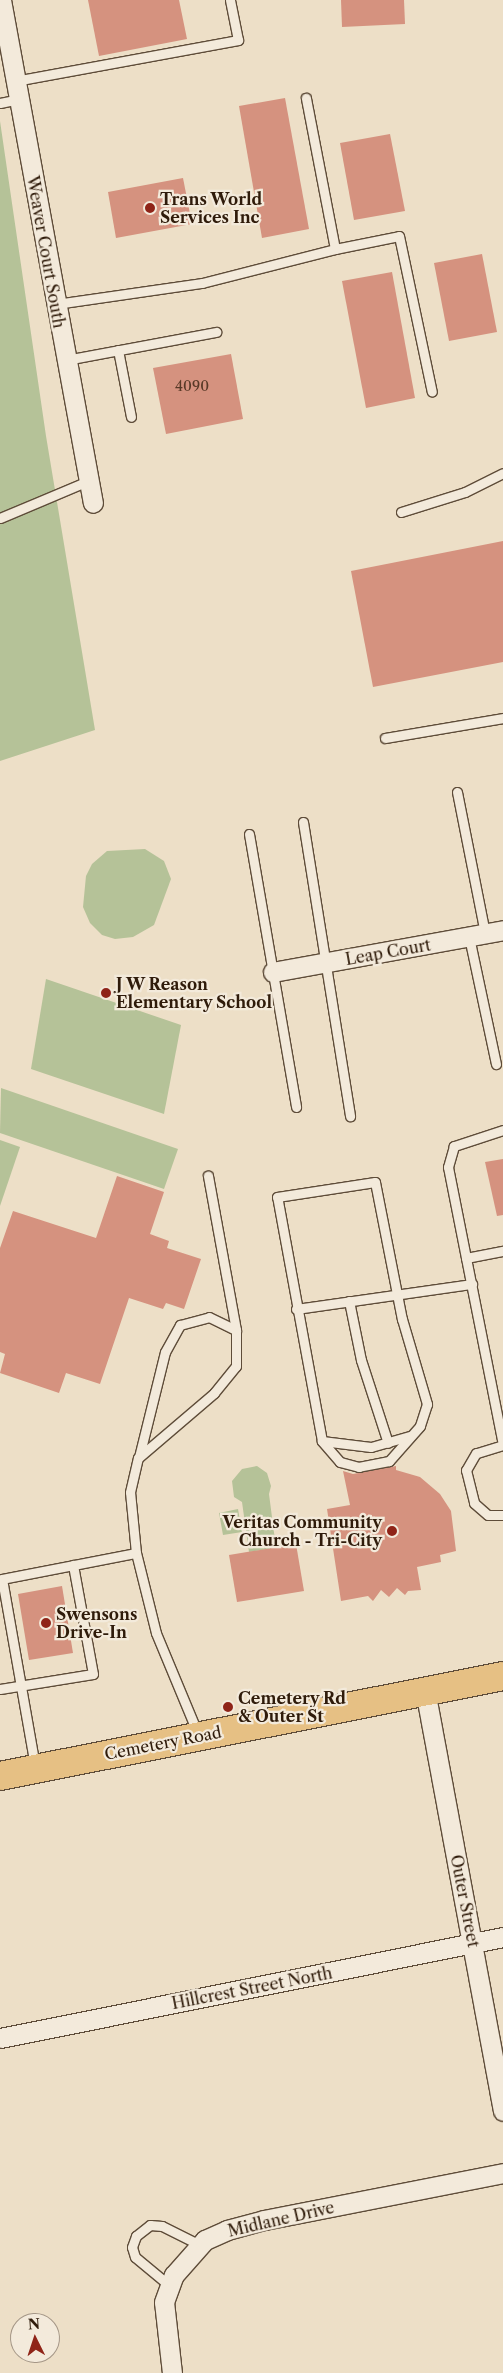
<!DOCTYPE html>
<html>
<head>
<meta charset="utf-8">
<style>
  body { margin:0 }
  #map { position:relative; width:503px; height:2373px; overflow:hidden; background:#eddfc7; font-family:"Libre Caslon Text",serif }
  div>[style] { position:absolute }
  .green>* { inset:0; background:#b5c298 }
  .building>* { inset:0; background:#d5927f }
  .roads { filter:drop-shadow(1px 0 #5e4c39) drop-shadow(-1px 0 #5e4c39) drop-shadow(0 1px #5e4c39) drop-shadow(0 -1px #5e4c39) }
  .lane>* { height:9px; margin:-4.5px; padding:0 4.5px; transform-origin:4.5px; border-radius:4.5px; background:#f3eadb }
  .street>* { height:19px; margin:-9.5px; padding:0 9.5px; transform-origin:9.5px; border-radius:9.5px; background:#f3eadb }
  .primary>* { height:28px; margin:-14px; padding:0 14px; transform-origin:14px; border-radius:14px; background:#e6c084 }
  .dots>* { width:14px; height:14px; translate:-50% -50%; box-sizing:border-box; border:2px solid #f3eadb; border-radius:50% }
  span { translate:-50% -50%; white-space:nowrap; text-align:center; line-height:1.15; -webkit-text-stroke:4.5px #f3eadb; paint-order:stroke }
  .number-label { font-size:14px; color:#583927 }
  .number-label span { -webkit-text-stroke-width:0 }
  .poi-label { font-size:16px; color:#2f1b0a; font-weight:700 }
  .left { translate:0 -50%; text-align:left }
  .right { translate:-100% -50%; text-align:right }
  .street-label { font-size:16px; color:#2f1b0a }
  .north { position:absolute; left:10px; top:2313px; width:50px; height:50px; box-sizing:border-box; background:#f3eadb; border:1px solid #a59787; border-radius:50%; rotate:356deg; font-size:14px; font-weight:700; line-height:20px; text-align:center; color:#2f1b0a }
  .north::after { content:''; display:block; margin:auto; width:18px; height:22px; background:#8f2418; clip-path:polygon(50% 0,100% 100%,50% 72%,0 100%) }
</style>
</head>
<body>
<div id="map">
  <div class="green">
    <div style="clip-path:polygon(0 121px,46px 436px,95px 730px,0 761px)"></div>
    <div style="clip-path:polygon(145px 849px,164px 861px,171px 879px,154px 925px,133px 937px,115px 939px,102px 935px,90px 923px,83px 907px,86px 876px,92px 864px,107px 851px)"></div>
    <div style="clip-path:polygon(46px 979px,181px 1025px,164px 1114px,31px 1069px)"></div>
    <div style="clip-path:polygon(1px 1088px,178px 1149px,164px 1189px,0 1133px)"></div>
    <div style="clip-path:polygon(0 1140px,20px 1147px,0 1206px)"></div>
    <div style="clip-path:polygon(257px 1466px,267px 1473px,271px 1486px,269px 1494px,276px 1548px,249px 1552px,242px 1502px,234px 1497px,232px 1481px,242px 1469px)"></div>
    <div style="clip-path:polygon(238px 1509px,242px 1532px,223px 1535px,219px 1513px)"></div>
  </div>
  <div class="building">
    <div style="clip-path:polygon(88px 0,179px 0,187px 39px,99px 56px)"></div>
    <div style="clip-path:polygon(341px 0,404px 0,405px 24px,342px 27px)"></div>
    <div style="clip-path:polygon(285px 98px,309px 229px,262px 238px,239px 106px)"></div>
    <div style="clip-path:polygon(390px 134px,405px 211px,354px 220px,340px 143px)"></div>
    <div style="clip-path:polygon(183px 178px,192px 224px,116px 238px,108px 192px)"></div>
    <div style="clip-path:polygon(482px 254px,497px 332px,449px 341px,434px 263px)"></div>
    <div style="clip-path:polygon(392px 272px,415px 398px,366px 408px,342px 281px)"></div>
    <div style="clip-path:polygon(231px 354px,243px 419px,166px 434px,153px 368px)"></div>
    <div style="clip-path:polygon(503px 541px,503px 662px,373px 687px,351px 571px)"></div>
    <div style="clip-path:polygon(503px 1159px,503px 1215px,497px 1216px,485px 1162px)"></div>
    <div style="clip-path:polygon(117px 1176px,164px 1192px,150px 1234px,169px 1241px,167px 1248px,201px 1259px,184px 1309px,166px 1303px,163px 1309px,129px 1298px,100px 1384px,66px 1373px,59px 1393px,0 1373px,5px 1354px,0 1352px,0 1248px,13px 1211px,96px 1238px)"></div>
    <div style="clip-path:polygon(396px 1466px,396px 1470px,420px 1477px,440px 1494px,451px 1511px,456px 1551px,440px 1555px,441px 1562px,417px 1567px,421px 1590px,408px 1591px,405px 1595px,397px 1588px,389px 1597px,381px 1590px,373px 1601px,368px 1596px,341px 1601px,327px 1509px,350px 1505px,343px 1471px,353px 1474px)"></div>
    <div style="clip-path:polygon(296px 1544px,304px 1591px,237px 1602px,229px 1555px)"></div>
    <div style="clip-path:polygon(62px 1586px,73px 1653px,29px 1660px,18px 1594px)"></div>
  </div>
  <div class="roads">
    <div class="lane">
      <div style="left:15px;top:81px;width:227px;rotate:-10.4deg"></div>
      <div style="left:238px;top:40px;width:41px;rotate:-101.3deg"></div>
      <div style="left:0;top:103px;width:19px;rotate:-12deg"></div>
      <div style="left:335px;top:249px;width:65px;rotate:-11.5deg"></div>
      <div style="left:399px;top:236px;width:159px;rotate:78.1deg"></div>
      <div style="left:56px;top:304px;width:148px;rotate:-8.2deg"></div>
      <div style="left:202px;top:283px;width:137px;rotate:-14.3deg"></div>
      <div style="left:335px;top:249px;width:154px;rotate:-100.9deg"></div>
      <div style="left:118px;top:350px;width:68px;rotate:79deg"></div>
      <div style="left:66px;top:360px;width:153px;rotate:-10.6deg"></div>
      <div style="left:401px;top:512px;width:67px;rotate:-17.4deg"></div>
      <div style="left:465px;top:492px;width:42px;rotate:-26.6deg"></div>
      <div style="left:0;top:518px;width:95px;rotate:-22.8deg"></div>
      <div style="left:385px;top:738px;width:120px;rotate:-9.6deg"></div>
      <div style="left:457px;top:792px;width:145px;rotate:78.8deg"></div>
      <div style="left:303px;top:822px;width:298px;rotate:80.9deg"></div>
      <div style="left:249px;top:834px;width:277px;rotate:80.2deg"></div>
      <div style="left:469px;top:937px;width:130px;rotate:78deg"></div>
      <div style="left:503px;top:1130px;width:52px;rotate:161.9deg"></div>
      <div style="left:454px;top:1146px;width:22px;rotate:106deg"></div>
      <div style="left:448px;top:1167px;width:282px;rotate:78.8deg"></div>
      <div style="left:375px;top:1182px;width:140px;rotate:78.9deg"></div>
      <div style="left:402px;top:1319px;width:89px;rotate:73.6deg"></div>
      <div style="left:427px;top:1404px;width:23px;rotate:108deg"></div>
      <div style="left:420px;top:1426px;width:47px;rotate:131.5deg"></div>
      <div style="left:389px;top:1461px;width:31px;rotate:169deg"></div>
      <div style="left:359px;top:1467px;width:20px;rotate:-165deg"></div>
      <div style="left:340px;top:1462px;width:28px;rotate:-131deg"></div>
      <div style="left:322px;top:1441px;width:248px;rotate:-100.4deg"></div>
      <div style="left:277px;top:1197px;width:99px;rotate:-8.7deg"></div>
      <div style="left:466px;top:1258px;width:38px;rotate:-11deg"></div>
      <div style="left:349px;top:1301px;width:60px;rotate:78.5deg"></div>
      <div style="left:361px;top:1360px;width:87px;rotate:72deg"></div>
      <div style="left:296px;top:1309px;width:178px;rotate:-8.1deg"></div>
      <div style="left:322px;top:1441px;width:49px;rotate:7deg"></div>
      <div style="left:371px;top:1447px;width:40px;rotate:-16deg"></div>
      <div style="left:503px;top:1445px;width:28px;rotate:163deg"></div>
      <div style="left:476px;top:1453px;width:20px;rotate:120deg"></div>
      <div style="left:466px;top:1470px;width:34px;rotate:76deg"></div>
      <div style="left:474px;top:1503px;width:18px;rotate:41deg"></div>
      <div style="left:488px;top:1515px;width:15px"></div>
      <div style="left:139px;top:1457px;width:108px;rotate:-76.1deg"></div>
      <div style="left:165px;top:1352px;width:31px;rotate:-61deg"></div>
      <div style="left:180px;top:1325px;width:30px;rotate:-15deg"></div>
      <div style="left:209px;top:1317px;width:30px;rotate:26deg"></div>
      <div style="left:0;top:1689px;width:94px;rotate:-9.2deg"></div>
      <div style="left:93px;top:1674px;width:111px;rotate:-100.4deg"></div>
      <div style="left:198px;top:1734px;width:109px;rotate:-112.6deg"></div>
      <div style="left:156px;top:1633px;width:82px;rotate:-104deg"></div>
      <div style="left:136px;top:1553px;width:61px;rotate:-95.6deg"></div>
      <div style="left:130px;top:1492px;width:35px;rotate:-77deg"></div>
      <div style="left:138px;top:1458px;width:100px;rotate:-40.5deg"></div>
      <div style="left:214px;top:1393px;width:35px;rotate:-51deg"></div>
      <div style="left:236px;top:1366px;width:36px;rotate:-90deg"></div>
      <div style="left:236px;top:1330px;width:157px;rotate:-100.3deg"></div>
      <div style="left:35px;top:1766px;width:190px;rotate:-100deg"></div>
      <div style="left:2px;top:1579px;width:136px;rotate:-11deg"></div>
      <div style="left:170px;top:2286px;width:45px;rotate:-140.4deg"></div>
      <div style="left:135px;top:2257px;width:10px;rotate:-107deg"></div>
      <div style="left:132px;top:2247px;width:12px;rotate:-70deg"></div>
      <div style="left:136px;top:2236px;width:18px;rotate:-38deg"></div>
      <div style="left:150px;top:2225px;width:12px;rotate:5deg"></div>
      <div style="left:162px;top:2226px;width:42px;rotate:26.6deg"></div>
    </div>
    <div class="street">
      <div style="left:1px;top:0;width:511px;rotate:79.64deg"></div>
      <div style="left:273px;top:972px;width:234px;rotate:-10.3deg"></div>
      <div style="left:425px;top:1690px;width:428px;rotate:79.5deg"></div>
      <div style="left:0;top:2038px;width:513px;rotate:-11.35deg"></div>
      <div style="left:172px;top:2373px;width:71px;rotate:-96.4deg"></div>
      <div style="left:164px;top:2302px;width:29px;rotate:-70deg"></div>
      <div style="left:174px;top:2275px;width:47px;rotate:-48.5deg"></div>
      <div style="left:205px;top:2240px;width:24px;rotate:-24deg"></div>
      <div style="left:227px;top:2230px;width:38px;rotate:-15deg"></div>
      <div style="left:264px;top:2220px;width:244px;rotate:-11.1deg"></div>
    </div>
    <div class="primary">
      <div style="left:0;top:1776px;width:513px;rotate:-11.24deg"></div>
    </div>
  </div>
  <div class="dots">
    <div style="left:150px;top:208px;background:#8f2418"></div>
    <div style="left:106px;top:993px;background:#8f2418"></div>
    <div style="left:392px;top:1531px;background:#8f2418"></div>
    <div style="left:46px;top:1623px;background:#8f2418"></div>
    <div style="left:228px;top:1707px;background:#8f2418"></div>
  </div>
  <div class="number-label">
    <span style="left:192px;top:386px">4090</span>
  </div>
  <div class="poi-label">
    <span class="left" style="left:160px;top:208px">Trans World<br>Services Inc</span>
    <span class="left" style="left:116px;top:993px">J W Reason<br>Elementary School</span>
    <span class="right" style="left:382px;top:1531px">Veritas Community<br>Church - Tri-City</span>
    <span class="left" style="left:56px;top:1623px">Swensons<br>Drive-In</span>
    <span class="left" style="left:238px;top:1707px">Cemetery Rd<br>&amp; Outer St</span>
  </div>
  <div class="street-label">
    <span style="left:46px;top:252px;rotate:80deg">Weaver Court South</span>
    <span style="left:388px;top:952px;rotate:-10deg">Leap Court</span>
    <span style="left:163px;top:1743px;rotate:-11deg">Cemetery Road</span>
    <span style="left:465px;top:1901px;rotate:79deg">Outer Street</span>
    <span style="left:252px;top:1988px;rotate:-11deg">Hillcrest Street North</span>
    <span style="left:281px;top:2219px;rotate:-13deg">Midlane Drive</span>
  </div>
  <div class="north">N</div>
</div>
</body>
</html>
